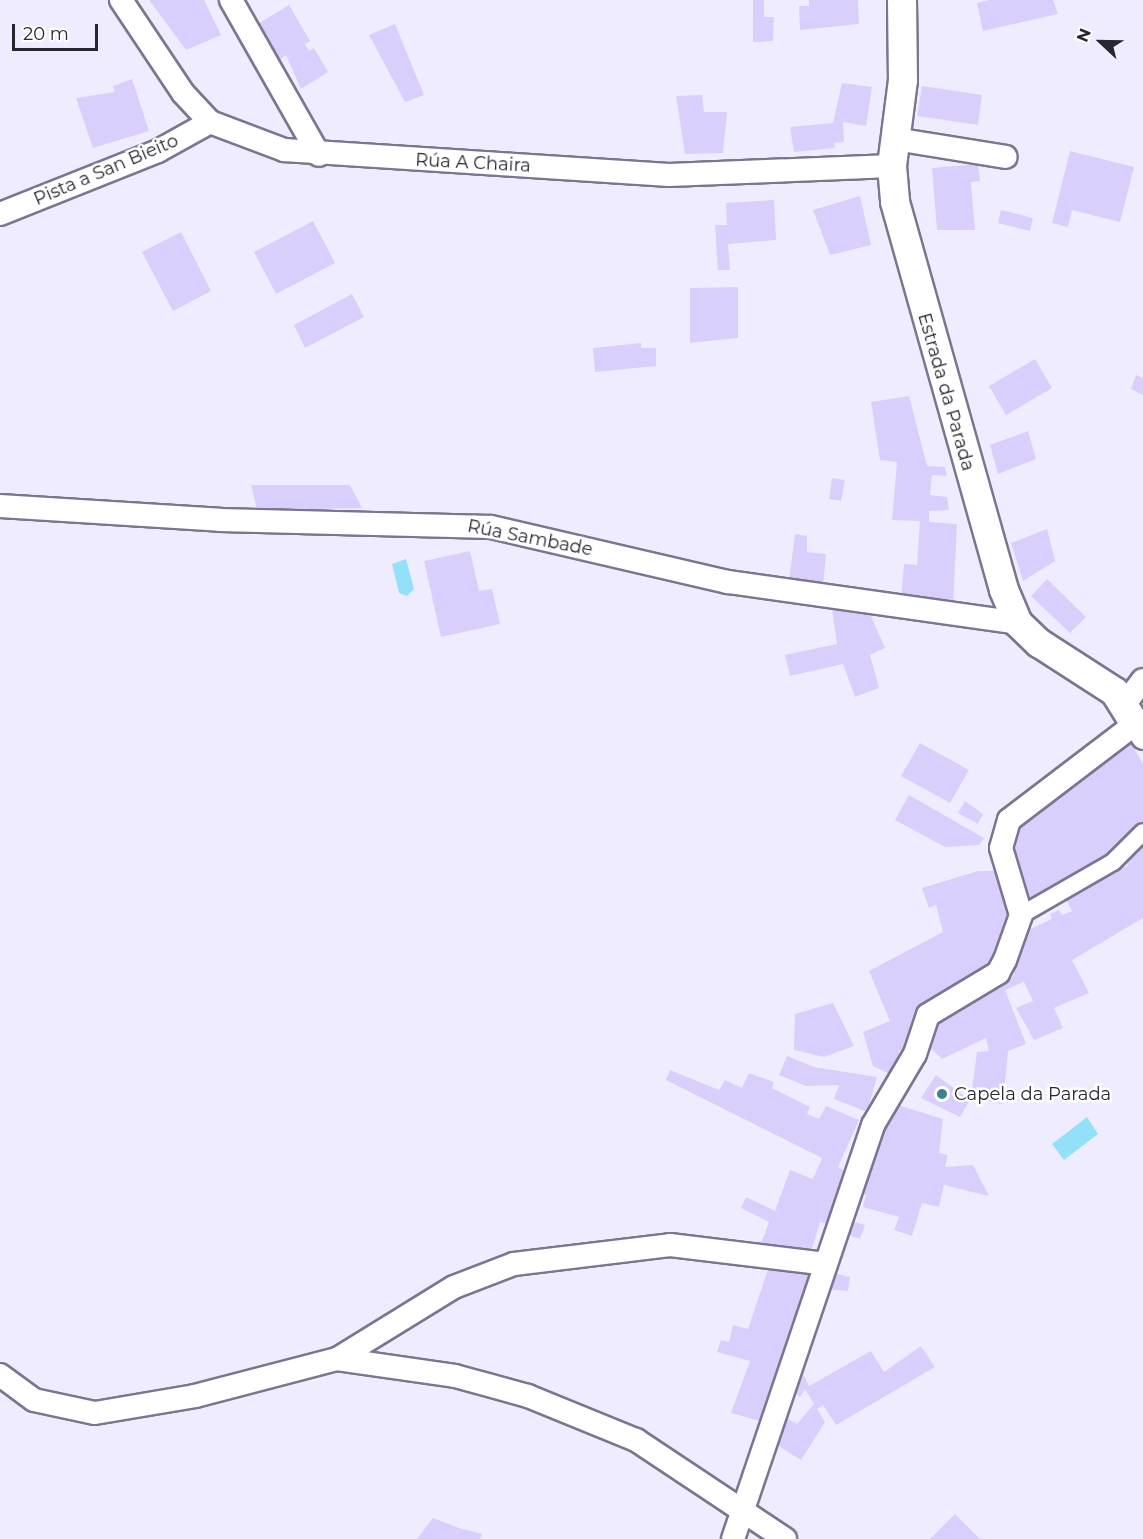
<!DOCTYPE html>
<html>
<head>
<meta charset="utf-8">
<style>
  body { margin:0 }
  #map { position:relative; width:1143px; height:1539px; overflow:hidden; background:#f0ecff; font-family:Montserrat,sans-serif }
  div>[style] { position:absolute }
  .water>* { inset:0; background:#93e0f9 }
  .building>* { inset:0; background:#dacffc }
  .roads { filter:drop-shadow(2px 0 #7c7590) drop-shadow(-2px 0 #7c7590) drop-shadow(0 2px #7c7590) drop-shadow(0 -2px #7c7590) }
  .pedestrian>* { height:16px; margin:-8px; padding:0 8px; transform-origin:8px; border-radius:8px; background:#fff }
  .minor>* { height:22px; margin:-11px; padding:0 11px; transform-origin:11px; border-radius:11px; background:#fff }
  .tertiary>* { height:28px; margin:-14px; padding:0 14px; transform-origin:14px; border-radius:14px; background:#fff }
  .dots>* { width:16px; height:16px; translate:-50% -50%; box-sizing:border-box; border:3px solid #fff; border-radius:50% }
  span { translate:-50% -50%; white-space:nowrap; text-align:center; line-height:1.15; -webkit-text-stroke:5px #fff; paint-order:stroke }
  .street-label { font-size:18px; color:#292631 }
  .poi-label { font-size:18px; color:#292631 }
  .left { translate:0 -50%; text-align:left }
  .north { position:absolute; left:1071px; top:12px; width:60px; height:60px; -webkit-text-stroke:4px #fff; paint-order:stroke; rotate:292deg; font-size:16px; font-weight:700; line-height:24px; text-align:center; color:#292631 }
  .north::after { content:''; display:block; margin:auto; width:21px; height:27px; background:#292631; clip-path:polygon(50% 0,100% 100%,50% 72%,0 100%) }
  .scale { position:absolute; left:12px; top:24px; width:86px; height:27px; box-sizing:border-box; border:3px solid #292631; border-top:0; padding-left:8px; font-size:18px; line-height:21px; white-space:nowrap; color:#292631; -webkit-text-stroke:4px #fff; paint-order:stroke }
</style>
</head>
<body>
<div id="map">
  <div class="water">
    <div style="clip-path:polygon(406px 559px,414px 589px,407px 596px,399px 593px,392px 564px)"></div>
    <div style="clip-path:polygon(1087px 1117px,1098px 1134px,1064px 1160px,1052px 1144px)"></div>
  </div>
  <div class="building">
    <div style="clip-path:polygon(149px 0,204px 0,221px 35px,186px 50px)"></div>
    <div style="clip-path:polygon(753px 0,764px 0,764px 17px,774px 17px,773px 41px,753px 42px)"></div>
    <div style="clip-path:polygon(809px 0,858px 0,859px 24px,800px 30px,799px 6px,809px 6px)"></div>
    <div style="clip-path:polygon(989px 0,1053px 0,1058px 14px,983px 31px,977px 3px)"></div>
    <div style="clip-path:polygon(289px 5px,310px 41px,305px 44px,309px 51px,314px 48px,328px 72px,301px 89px,286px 55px,279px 60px,258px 24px)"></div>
    <div style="clip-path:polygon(395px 24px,424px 95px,405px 102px,369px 35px)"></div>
    <div style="clip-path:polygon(132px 79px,149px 131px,93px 148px,76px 98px,115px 92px,113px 86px)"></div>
    <div style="clip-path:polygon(842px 83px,872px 87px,866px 126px,843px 122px,844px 142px,834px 143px,835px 148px,794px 152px,790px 127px,833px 123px)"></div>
    <div style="clip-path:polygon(922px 86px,982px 95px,978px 125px,917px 116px)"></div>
    <div style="clip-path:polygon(702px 95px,704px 112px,727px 112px,723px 153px,685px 154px,676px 96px)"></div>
    <div style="clip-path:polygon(1070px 151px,1134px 167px,1120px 222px,1072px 210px,1068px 227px,1052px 223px)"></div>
    <div style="clip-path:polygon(978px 164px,980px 181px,971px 182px,975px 230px,937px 230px,932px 168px)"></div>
    <div style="clip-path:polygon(860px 196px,871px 245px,830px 255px,813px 210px)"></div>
    <div style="clip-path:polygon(774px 200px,776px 240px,728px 244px,730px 270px,718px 270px,715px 225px,727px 225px,726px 203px)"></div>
    <div style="clip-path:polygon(1001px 210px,1033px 218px,1030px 231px,998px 223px)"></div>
    <div style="clip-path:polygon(313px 221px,335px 263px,276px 294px,254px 252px)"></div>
    <div style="clip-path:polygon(181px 232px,211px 291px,173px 311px,142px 252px)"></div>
    <div style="clip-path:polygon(738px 287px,738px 338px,690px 343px,690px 288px)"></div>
    <div style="clip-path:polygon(352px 294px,364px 317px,305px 348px,294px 325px)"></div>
    <div style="clip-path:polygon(641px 343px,641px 348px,656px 348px,656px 366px,595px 372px,593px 348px)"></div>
    <div style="clip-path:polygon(1035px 359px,1052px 388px,1006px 415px,989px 386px)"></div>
    <div style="clip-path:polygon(1136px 375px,1143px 378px,1143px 395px,1131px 389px)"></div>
    <div style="clip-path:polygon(909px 396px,927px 466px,945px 467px,947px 476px,932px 475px,930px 495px,947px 497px,949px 510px,929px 511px,929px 522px,957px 524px,953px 606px,901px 599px,904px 564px,917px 565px,920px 521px,892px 520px,897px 462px,880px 460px,871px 402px)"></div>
    <div style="clip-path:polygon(1028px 431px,1036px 459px,998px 474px,990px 445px)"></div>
    <div style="clip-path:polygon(832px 478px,845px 480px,841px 501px,829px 499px)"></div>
    <div style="clip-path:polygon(251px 485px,350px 485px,362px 508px,257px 510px)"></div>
    <div style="clip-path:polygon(1047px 529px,1055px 561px,1023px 581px,1011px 543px)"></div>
    <div style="clip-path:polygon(795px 534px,807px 536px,807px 552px,826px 554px,823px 586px,789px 581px)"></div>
    <div style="clip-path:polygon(470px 551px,479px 591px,492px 589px,500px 624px,441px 637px,424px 561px)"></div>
    <div style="clip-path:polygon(1047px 579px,1086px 617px,1070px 633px,1031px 596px)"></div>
    <div style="clip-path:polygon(831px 602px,862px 603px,871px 616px,885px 648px,870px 655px,879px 688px,855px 697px,843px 664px,790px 676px,785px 655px,837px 644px)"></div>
    <div style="clip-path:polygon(1128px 738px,1143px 764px,1143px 826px,1119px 867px,1128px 866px,1126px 861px,1143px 843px,1143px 918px,1072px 960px,1089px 993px,1054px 1008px,1063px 1028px,1034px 1040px,1016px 1008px,1033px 1001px,1024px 982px,1005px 990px,1026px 1044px,1008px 1051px,1003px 1104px,980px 1100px,972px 1089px,977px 1052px,989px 1051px,986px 1038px,942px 1059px,927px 1045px,932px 1025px,1014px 976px,1015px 936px,1052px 919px,1050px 914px,1059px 910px,1062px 915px,1072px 911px,1065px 897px,1024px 904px,1014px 862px,1017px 827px)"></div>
    <div style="clip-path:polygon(920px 743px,969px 770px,950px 803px,901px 776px)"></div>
    <div style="clip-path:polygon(909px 795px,984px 838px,979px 845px,945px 847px,895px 820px)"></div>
    <div style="clip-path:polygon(965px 801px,983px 814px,978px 824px,958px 813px)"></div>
    <div style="clip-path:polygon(978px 871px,997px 871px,1015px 910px,998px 958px,952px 1002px,918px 1011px,916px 1044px,899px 1051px,901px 1060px,892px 1075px,873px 1066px,863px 1032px,890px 1021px,869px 971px,943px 932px,936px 905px,929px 908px,922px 888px)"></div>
    <div style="clip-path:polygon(833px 1003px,854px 1046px,824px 1057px,794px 1050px,795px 1014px)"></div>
    <div style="clip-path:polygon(787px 1056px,814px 1067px,877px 1077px,867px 1112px,834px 1099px,839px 1085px,806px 1086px,779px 1075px)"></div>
    <div style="clip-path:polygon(670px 1070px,719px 1090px,725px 1080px,742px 1088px,749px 1073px,774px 1082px,772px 1088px,810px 1107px,807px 1114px,819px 1119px,826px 1106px,859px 1120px,838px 1167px,851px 1174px,833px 1225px,820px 1222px,810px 1255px,760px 1246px,769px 1222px,741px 1208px,746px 1197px,775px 1211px,790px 1170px,813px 1179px,822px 1158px,666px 1080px)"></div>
    <div style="clip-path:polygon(936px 1075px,970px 1100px,960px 1117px,921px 1098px)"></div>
    <div style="clip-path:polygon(888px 1102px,943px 1119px,939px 1153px,948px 1155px,945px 1167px,973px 1165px,989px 1196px,944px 1185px,939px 1207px,922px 1203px,912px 1236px,894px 1230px,899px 1217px,863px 1207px,866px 1195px,854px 1192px)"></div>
    <div style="clip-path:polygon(844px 1219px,865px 1225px,860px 1239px,840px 1232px)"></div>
    <div style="clip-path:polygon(770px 1263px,818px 1266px,773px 1400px,766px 1398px,760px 1421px,731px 1413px,750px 1361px,717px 1352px,721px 1340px,729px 1342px,733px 1325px,748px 1329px)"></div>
    <div style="clip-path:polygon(833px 1273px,850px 1277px,848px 1291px,826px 1289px)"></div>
    <div style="clip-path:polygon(921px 1346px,935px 1367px,836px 1425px,823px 1405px,817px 1409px,825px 1422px,801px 1460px,774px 1443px,785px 1417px,797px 1424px,814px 1404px,805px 1389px,800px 1397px,793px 1391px,804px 1375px,809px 1386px,871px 1351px,884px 1372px)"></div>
    <div style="clip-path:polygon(955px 1514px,980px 1539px,930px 1539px)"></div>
    <div style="clip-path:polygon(433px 1518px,459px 1528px,482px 1534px,480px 1539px,417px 1539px)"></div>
  </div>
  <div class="roads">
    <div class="pedestrian">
      <div style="left:1021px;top:915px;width:106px;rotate:-29.9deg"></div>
      <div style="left:1113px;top:862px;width:42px;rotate:-45deg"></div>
    </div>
    <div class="minor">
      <div style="left:121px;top:0;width:112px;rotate:56.3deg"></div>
      <div style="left:183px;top:93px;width:40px;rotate:47deg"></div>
      <div style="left:210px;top:122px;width:79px;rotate:20.7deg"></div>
      <div style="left:284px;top:150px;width:386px;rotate:3.7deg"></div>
      <div style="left:669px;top:175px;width:223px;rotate:-2.3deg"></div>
      <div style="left:231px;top:0;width:178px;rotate:60.4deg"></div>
      <div style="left:895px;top:139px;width:112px;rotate:9.2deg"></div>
      <div style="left:0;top:214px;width:170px;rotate:-21.7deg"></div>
      <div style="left:158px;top:151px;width:60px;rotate:-29.1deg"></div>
      <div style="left:0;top:506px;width:220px;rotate:3.6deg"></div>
      <div style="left:220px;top:520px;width:271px;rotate:1.5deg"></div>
      <div style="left:491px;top:527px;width:243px;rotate:13.1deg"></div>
      <div style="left:728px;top:582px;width:293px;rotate:8deg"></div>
      <div style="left:1124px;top:705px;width:31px;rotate:-53deg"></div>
      <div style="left:337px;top:1359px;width:137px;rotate:-31.6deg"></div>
      <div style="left:454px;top:1287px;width:64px;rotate:-21deg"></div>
      <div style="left:514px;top:1264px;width:157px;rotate:-6.9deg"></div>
      <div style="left:670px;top:1245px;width:157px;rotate:6.9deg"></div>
      <div style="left:0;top:1375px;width:42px;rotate:36.3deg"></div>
      <div style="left:34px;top:1400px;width:62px;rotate:12deg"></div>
      <div style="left:95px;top:1413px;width:101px;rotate:-9.6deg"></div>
      <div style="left:195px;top:1396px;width:147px;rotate:-14.6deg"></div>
      <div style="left:337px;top:1359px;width:119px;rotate:8.2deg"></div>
      <div style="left:455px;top:1376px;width:76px;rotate:15.3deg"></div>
      <div style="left:528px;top:1396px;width:117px;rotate:22.2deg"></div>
      <div style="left:636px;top:1440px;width:179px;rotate:33.6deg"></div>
      <div style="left:733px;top:1539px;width:437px;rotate:-71.3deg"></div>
      <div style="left:873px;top:1125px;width:82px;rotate:-59.4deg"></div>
      <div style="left:915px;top:1054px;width:41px;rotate:-71.6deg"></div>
      <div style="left:928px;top:1015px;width:82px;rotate:-31deg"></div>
      <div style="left:998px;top:973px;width:15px;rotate:-62deg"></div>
      <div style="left:1005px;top:960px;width:48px;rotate:-70.4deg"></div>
      <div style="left:1021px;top:915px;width:70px;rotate:-106.6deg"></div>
      <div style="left:1001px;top:848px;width:29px;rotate:-74deg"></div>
      <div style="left:1009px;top:820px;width:158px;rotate:-37.3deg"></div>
      <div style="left:1135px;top:724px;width:16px;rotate:60deg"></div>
    </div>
    <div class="tertiary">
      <div style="left:902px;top:0;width:80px;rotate:89.3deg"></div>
      <div style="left:903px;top:80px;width:87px;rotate:97.3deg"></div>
      <div style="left:892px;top:166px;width:36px;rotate:85deg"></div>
      <div style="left:895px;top:202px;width:403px;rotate:74.3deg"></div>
      <div style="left:1004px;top:590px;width:36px;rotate:67deg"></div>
      <div style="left:1018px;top:623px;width:29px;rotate:44deg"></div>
      <div style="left:1039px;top:643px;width:90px;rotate:32.8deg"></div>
      <div style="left:1115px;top:692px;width:38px;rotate:58deg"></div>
    </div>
  </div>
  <div class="dots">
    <div style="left:942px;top:1094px;background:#3e8091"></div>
  </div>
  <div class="street-label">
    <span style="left:473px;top:163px;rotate:3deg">Rúa A Chaira</span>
    <span style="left:106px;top:170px;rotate:-23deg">Pista a San Bieito</span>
    <span style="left:946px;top:392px;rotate:74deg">Estrada da Parada</span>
    <span style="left:530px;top:538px;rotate:11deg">Rúa Sambade</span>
  </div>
  <div class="poi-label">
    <span class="left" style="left:954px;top:1094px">Capela da Parada</span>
  </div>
  <div class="north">N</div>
  <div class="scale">20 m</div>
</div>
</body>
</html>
